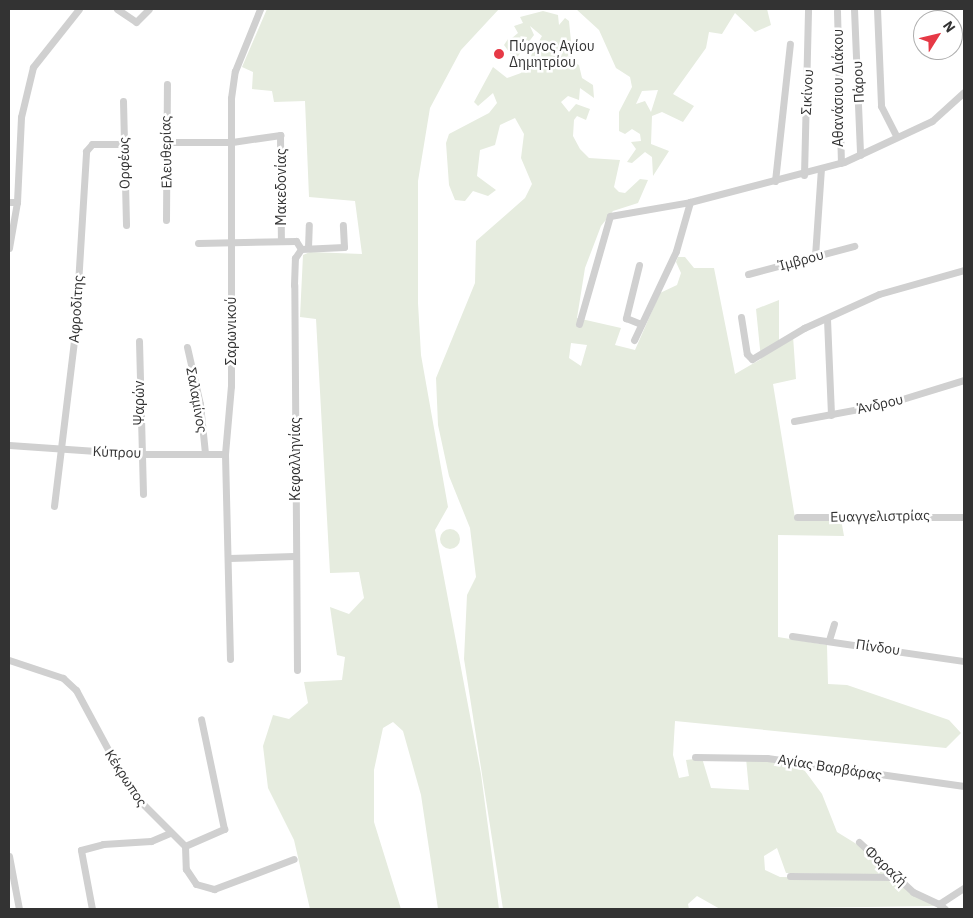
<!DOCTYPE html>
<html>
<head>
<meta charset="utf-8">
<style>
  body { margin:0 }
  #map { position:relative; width:973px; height:918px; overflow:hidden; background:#fff; font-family:"IBM Plex Sans",sans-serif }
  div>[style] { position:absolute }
  .green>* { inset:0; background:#e6ecdf }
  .round { border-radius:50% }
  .minor>* { height:7px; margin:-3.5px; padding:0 3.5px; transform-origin:3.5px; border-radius:3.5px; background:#d0d0d0 }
  .dots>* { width:14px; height:14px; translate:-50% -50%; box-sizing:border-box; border:2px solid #fff; border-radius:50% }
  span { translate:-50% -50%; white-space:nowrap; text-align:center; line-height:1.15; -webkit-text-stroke:5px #fff; paint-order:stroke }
  .poi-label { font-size:14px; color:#333 }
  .left { translate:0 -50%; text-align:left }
  .street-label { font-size:14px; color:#333 }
  .frame { position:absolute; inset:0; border:10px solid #333; pointer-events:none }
  .north { position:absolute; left:913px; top:10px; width:50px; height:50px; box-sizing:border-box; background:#fff; border:1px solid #adadad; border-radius:50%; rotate:54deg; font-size:14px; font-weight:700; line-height:20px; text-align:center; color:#333 }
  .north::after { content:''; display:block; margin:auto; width:18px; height:22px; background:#e63946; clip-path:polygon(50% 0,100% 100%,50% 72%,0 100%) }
</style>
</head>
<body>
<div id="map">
  <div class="green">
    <div style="clip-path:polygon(267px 9px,499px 9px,461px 50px,430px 108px,418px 181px,418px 303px,421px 355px,448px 507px,435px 530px,481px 774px,499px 909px,438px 909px,421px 795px,403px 731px,393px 722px,383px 728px,374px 770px,374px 822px,401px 909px,310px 909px,294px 840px,268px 788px,263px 746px,273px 715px,289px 719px,308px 703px,304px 682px,342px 680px,345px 657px,337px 655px,330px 607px,349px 614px,364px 598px,359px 572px,330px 573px,316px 319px,300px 317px,303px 255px,310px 252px,362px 254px,355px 201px,309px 197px,305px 101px,274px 102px,272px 91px,252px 89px,253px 72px,242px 67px)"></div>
    <div style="clip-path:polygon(evenodd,576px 9px,767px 9px,771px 25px,755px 32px,735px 13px,722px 34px,709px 32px,706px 48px,673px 94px,694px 106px,683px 122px,662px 112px,652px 116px,651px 144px,669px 151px,653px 176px,652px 157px,645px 152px,632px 163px,627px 162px,636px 149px,631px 142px,641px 141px,640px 134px,632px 129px,625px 134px,619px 131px,619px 112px,632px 87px,630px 77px,616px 68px,599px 30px,576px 9px,658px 90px,651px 112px,645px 101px,636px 104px,642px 91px,658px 90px)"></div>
    <div style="clip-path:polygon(evenodd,543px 11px,558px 15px,559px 25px,565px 18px,569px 21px,573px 62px,579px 65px,582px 78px,593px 85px,594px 98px,580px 88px,579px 100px,568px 96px,561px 102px,569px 112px,576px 104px,590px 109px,586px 120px,577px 116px,574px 120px,573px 136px,580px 149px,589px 158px,620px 160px,614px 187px,619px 192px,625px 193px,640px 179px,648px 180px,638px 203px,613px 211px,601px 226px,585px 268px,577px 318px,621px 328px,615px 345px,635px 350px,660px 293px,677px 285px,681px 273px,676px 262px,678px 257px,685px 257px,694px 268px,714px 268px,735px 374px,761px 359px,756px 309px,779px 300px,779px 344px,793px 336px,796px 379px,773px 384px,795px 518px,841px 519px,844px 536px,778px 535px,778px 637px,827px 645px,828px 684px,847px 685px,949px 720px,961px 733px,946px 748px,675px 721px,673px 755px,679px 778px,689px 776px,686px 760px,702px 758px,711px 788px,749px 790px,746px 758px,802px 767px,822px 794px,837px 832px,863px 848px,893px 876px,786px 873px,777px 848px,764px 856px,765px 870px,780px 877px,894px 879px,935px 906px,720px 909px,697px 896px,688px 904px,689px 909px,503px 909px,464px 659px,467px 595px,476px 577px,470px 528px,449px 476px,438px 425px,436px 378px,475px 283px,476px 241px,525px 198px,532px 184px,521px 158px,524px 134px,515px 118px,500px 125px,495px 145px,480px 150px,477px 176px,496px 190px,488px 196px,473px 191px,465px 201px,455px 200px,449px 185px,446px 143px,449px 134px,489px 113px,497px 103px,493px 93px,478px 106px,474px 102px,493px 67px,507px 78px,521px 73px,542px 36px,530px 26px,534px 35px,515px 60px,504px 45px,508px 39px,519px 45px,512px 38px,518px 33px,514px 26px,523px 23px,520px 17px,543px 11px,571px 343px,587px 345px,581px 366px,569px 358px,571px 343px)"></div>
    <div class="round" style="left:440px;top:529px;width:20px;height:20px"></div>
  </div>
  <div class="minor">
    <div style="left:117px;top:9px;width:23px;rotate:34deg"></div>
    <div style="left:136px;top:22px;width:18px;rotate:-45deg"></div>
    <div style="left:854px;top:9px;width:146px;rotate:87.6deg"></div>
    <div style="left:877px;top:9px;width:97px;rotate:87.6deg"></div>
    <div style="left:881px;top:106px;width:33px;rotate:63deg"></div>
    <div style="left:837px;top:11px;width:152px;rotate:88.5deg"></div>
    <div style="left:123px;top:101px;width:124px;rotate:88.6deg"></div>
    <div style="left:166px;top:142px;width:66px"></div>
    <div style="left:232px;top:142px;width:49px;rotate:-8.3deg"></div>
    <div style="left:280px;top:135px;width:106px;rotate:89.5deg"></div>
    <div style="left:804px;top:175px;width:166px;rotate:-88.6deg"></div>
    <div style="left:775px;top:181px;width:138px;rotate:-83.8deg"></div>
    <div style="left:9px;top:202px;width:8px"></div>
    <div style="left:166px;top:220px;width:136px;rotate:-89.6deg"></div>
    <div style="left:198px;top:243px;width:98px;rotate:-1.2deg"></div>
    <div style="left:296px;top:241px;width:9px;rotate:58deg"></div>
    <div style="left:9px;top:248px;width:47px;rotate:-80.1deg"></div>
    <div style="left:17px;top:202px;width:85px;rotate:-87.3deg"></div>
    <div style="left:21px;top:117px;width:51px;rotate:-76.5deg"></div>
    <div style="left:33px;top:67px;width:74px;rotate:-51.6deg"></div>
    <div style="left:308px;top:248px;width:23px;rotate:-88deg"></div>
    <div style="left:301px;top:249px;width:43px;rotate:-2.7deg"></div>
    <div style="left:344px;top:247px;width:22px;rotate:-93deg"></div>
    <div style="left:815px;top:256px;width:87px;rotate:-86.1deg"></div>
    <div style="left:639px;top:265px;width:55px;rotate:103.8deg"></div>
    <div style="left:626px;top:318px;width:16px;rotate:22deg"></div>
    <div style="left:748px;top:274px;width:110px;rotate:-14.8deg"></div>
    <div style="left:741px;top:317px;width:37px;rotate:81deg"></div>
    <div style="left:747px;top:354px;width:7px;rotate:45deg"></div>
    <div style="left:752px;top:359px;width:61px;rotate:-30.8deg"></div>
    <div style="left:804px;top:328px;width:82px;rotate:-24.4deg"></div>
    <div style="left:879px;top:294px;width:88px;rotate:-15.8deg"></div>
    <div style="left:827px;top:319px;width:96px;rotate:87.6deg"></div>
    <div style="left:579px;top:324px;width:112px;rotate:-74deg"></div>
    <div style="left:610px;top:216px;width:81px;rotate:-9.9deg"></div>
    <div style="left:690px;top:202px;width:159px;rotate:-14.6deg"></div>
    <div style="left:844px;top:162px;width:97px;rotate:-25deg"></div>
    <div style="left:932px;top:121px;width:43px;rotate:-42.2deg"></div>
    <div style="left:634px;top:340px;width:98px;rotate:-64.7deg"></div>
    <div style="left:676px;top:251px;width:51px;rotate:-74.1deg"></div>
    <div style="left:139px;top:341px;width:153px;rotate:88.5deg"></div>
    <div style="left:187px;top:347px;width:58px;rotate:77.2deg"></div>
    <div style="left:200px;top:404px;width:49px;rotate:84.2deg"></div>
    <div style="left:794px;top:421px;width:94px;rotate:-10.5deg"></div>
    <div style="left:886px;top:404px;width:82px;rotate:-17.1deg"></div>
    <div style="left:9px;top:445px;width:131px;rotate:3.9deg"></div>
    <div style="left:140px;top:454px;width:85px"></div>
    <div style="left:54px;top:506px;width:174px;rotate:-83.1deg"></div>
    <div style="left:75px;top:333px;width:182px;rotate:-86.5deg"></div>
    <div style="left:86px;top:151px;width:9px;rotate:-49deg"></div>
    <div style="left:92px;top:144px;width:31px"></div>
    <div style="left:797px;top:517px;width:167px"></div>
    <div style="left:229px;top:558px;width:65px;rotate:-1.8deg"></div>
    <div style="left:792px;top:636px;width:174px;rotate:8.3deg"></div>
    <div style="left:829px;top:640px;width:17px;rotate:-73deg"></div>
    <div style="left:230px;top:659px;width:205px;rotate:-91.4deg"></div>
    <div style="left:225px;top:454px;width:68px;rotate:-85deg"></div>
    <div style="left:231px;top:386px;width:288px;rotate:-90deg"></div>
    <div style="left:231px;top:98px;width:27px;rotate:-82deg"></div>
    <div style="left:235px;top:71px;width:67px;rotate:-68deg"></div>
    <div style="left:9px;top:660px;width:57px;rotate:18.4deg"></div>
    <div style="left:63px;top:678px;width:18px;rotate:43deg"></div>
    <div style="left:76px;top:690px;width:116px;rotate:61.7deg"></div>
    <div style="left:131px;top:792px;width:76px;rotate:45deg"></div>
    <div style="left:185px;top:846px;width:23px;rotate:88deg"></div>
    <div style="left:186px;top:869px;width:18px;rotate:56deg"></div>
    <div style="left:196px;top:884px;width:19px;rotate:16deg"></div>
    <div style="left:214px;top:889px;width:85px;rotate:-20.6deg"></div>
    <div style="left:297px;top:670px;width:385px;rotate:-90.4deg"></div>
    <div style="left:294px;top:285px;width:27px;rotate:-88deg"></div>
    <div style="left:295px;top:258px;width:11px;rotate:-56deg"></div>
    <div style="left:695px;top:757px;width:72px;rotate:0.8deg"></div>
    <div style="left:767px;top:758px;width:199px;rotate:8.1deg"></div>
    <div style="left:859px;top:842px;width:74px;rotate:42.8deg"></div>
    <div style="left:913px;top:892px;width:29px;rotate:25deg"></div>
    <div style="left:185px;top:846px;width:43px;rotate:-23.6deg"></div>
    <div style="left:224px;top:829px;width:112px;rotate:-101.8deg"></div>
    <div style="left:9px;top:856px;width:54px;rotate:79.3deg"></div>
    <div style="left:790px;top:876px;width:105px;rotate:0.5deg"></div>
    <div style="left:92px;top:909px;width:60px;rotate:-100.6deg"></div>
    <div style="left:81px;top:850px;width:23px;rotate:-15deg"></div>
    <div style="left:103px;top:844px;width:48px;rotate:-3.6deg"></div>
    <div style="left:151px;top:841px;width:21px;rotate:-23deg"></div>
    <div style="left:945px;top:909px;width:8px;rotate:-140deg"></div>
    <div style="left:939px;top:904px;width:30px;rotate:-33deg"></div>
  </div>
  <div class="dots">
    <div style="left:499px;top:54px;background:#e63946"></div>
  </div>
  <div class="poi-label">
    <span class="left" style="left:509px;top:54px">Πύργος Αγίου<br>Δημητρίου</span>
  </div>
  <div class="street-label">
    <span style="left:858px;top:82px;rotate:-93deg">Πάρου</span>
    <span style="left:838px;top:88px;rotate:-90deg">Αθανάσιου Διάκου</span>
    <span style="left:807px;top:92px;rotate:-87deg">Σικίνου</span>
    <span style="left:166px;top:152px;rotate:-91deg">Ελευθερίας</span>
    <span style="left:124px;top:163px;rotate:-91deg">Ορφέως</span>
    <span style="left:281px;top:187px;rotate:-90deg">Μακεδονίας</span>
    <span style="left:801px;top:260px;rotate:-15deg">Ίμβρου</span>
    <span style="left:76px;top:309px;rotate:-86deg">Αφροδίτης</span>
    <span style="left:231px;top:331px;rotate:-90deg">Σαρωνικού</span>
    <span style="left:197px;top:400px;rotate:80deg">Σαλαμίνος</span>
    <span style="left:139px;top:403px;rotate:-90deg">Ψαρών</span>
    <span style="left:880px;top:404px;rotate:-13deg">Άνδρου</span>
    <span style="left:117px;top:452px;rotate:2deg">Κύπρου</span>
    <span style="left:295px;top:459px;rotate:-90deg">Κεφαλληνίας</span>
    <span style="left:880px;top:516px;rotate:-1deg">Ευαγγελιστρίας</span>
    <span style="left:878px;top:647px;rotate:8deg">Πίνδου</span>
    <span style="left:830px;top:767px;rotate:9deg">Αγίας Βαρβάρας</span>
    <span style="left:126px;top:778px;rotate:57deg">Κέκρωπος</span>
    <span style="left:886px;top:866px;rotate:43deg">Φαραζή</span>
  </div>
  <div class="frame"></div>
  <div class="north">N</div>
</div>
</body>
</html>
